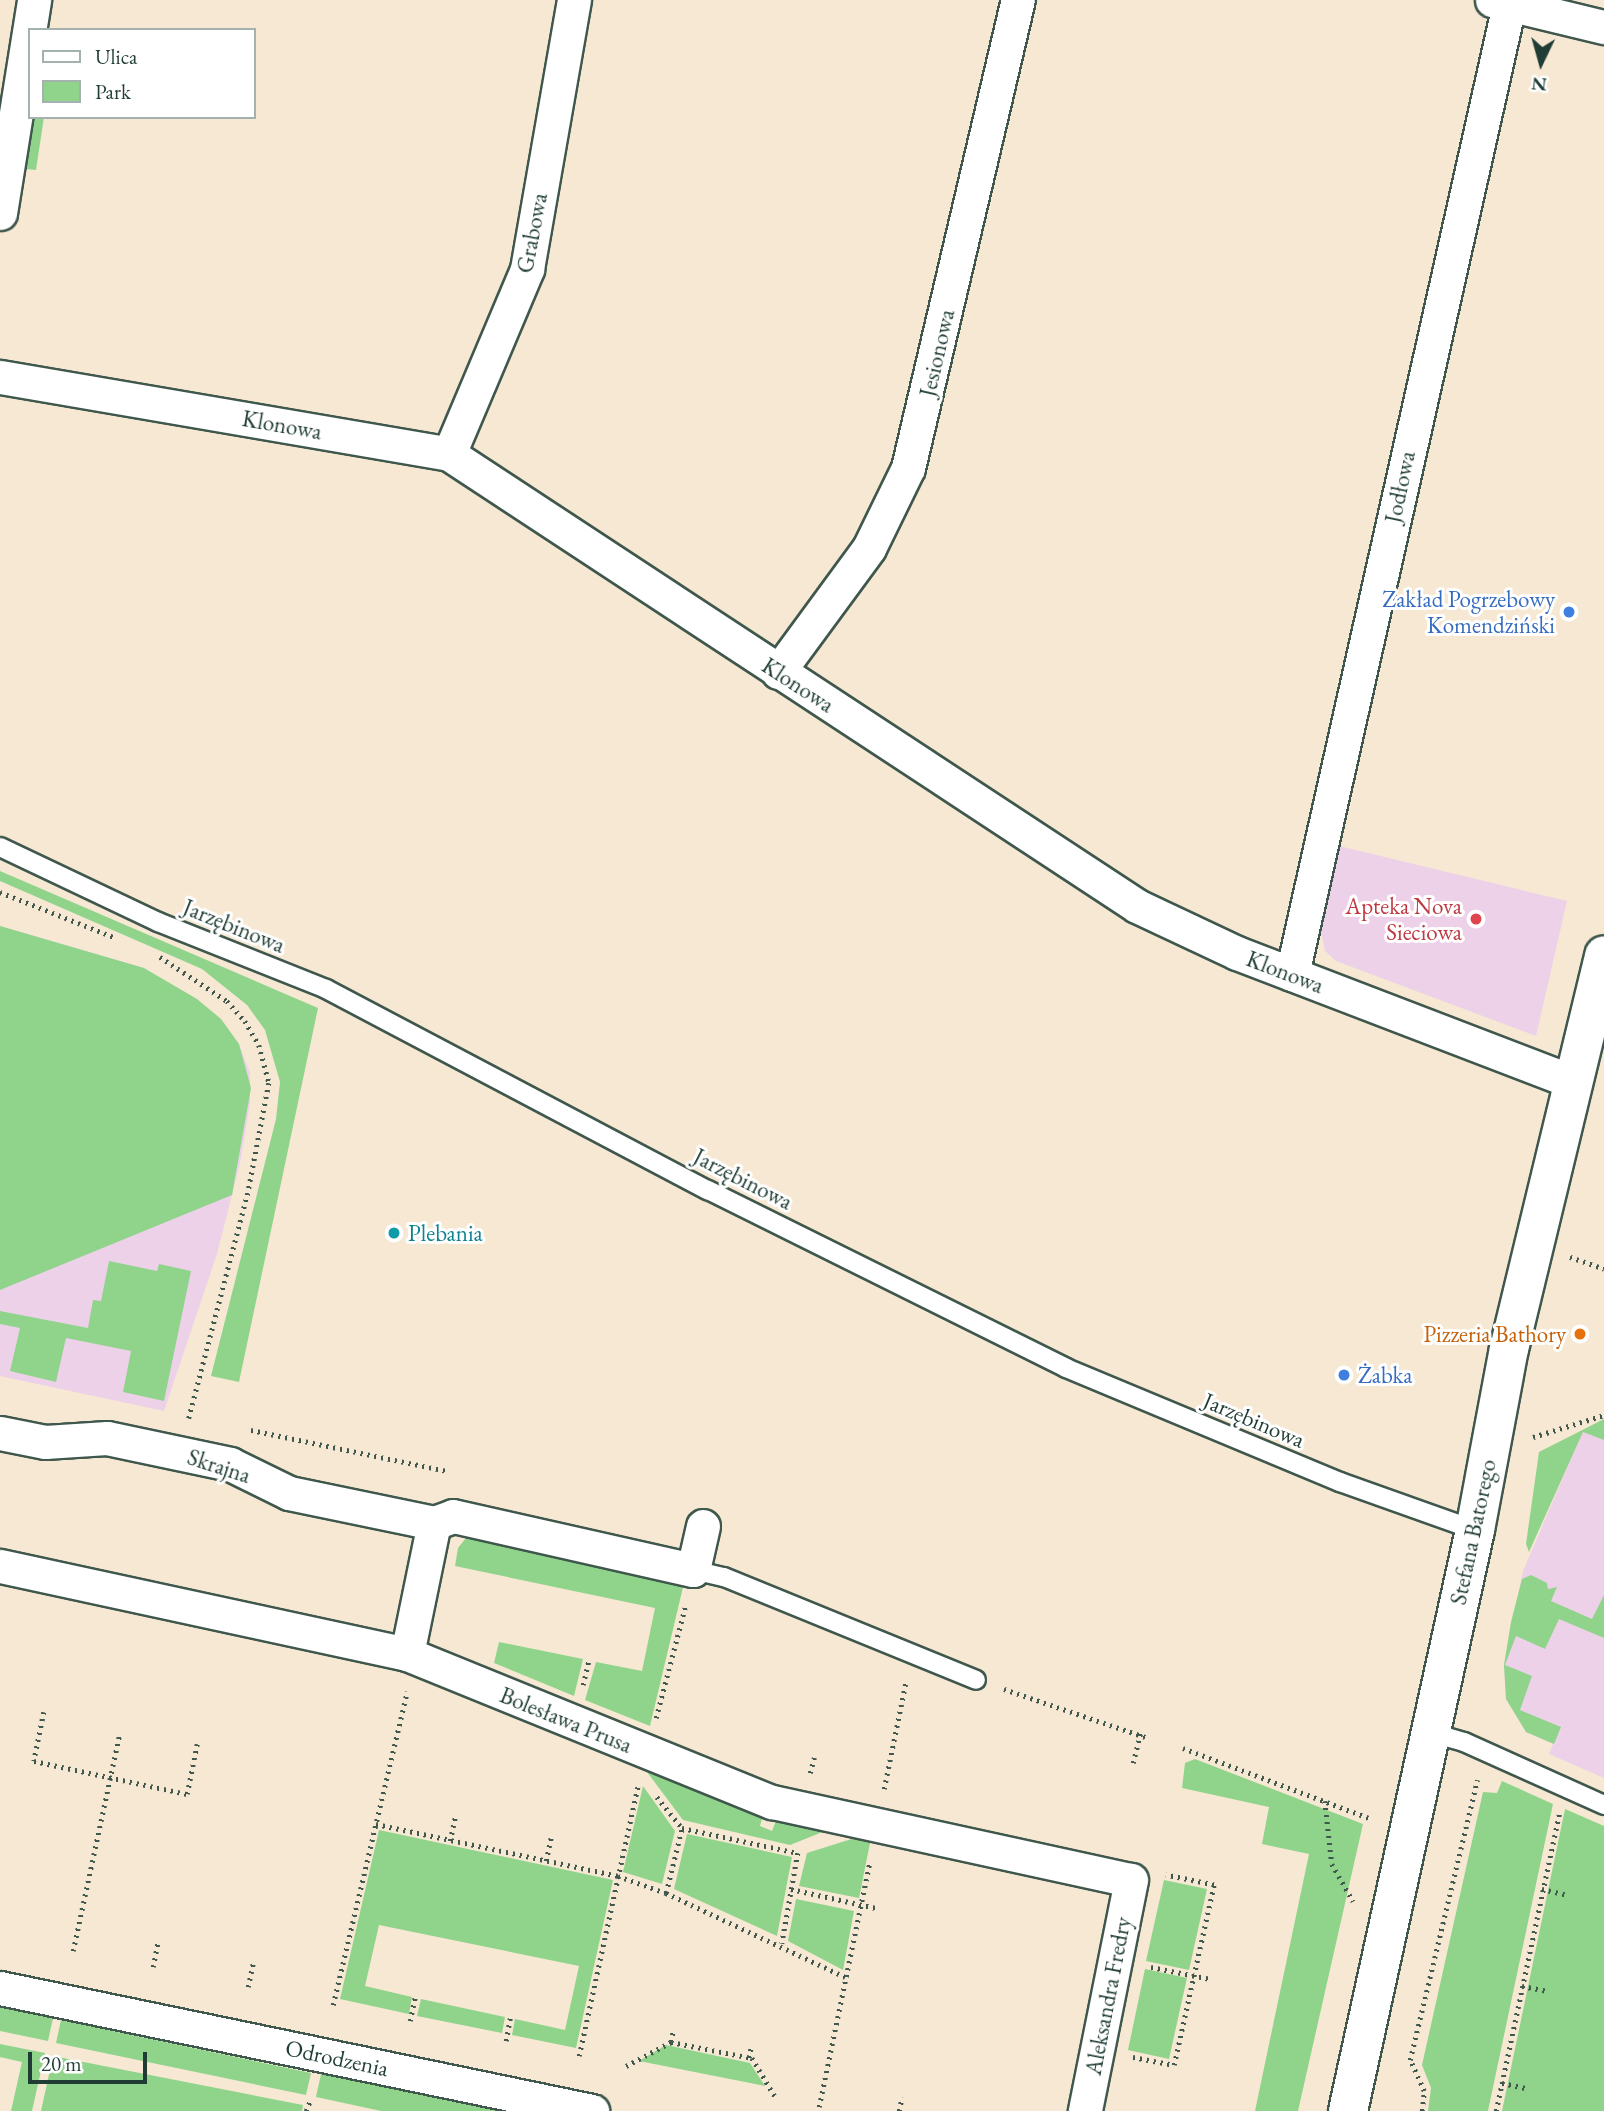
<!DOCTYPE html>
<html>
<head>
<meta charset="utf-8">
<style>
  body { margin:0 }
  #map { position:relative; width:1604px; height:2111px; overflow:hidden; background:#f6e8d3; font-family:"EB Garamond",serif }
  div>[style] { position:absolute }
  .built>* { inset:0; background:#edd1e9 }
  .green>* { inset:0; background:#90d48c }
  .path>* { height:4.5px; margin-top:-2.25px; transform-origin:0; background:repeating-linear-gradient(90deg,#3f574c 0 2px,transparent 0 7px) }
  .roads { filter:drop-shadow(2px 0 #3f574c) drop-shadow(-2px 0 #3f574c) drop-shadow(0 2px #3f574c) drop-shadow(0 -2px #3f574c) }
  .service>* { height:18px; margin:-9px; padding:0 9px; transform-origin:9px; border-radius:9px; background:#fff }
  .minor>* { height:33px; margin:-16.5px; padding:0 16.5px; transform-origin:16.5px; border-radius:16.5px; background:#fff }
  .tertiary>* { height:38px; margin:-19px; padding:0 19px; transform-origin:19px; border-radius:19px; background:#fff }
  .dots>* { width:19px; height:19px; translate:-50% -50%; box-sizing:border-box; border:4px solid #fff; border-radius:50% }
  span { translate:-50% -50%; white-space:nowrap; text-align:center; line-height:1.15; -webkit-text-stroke:6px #fff; paint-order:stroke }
  .street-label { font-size:23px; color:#1f3d34 }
  .shop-label { font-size:23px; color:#366cbe }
  .right { translate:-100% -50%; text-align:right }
  .left { translate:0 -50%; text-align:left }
  .health-label { font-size:23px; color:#be3a42 }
  .culture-label { font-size:23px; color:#0d838f }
  .food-label { font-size:23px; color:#c56008 }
  .legend { position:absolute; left:28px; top:28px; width:228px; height:91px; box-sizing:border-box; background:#fff; border:2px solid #a5b1ae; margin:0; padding:9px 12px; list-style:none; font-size:21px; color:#1f3d34 }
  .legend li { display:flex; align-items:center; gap:14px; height:35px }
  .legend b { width:35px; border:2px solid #a5b1ae }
  .north { position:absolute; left:1506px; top:28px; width:70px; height:70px; -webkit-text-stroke:5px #fff; paint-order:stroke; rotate:185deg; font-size:19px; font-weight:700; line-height:28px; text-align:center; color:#1f3d34 }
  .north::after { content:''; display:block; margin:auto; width:24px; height:32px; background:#1f3d34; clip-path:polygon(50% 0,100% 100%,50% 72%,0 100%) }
  .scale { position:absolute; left:28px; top:2052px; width:119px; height:32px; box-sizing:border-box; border:4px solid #1f3d34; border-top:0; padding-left:9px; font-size:21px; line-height:24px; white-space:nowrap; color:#1f3d34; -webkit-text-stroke:5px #fff; paint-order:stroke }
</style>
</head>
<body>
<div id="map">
  <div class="built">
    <div style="clip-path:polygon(1339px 846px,1567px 901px,1536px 1036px,1336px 961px,1325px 951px,1319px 922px)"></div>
    <div style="clip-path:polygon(0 926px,144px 968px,221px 1019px,239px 1044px,250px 1073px,250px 1104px,240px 1163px,217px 1254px,164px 1411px,0 1376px)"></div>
    <div style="clip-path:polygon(1583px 1431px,1604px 1440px,1604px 1778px,1549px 1754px,1553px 1744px,1526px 1732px,1506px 1699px,1504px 1665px,1523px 1571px)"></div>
  </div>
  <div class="green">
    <div style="clip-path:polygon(34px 117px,44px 117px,36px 170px,26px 169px)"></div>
    <div style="clip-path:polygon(0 871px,318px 1008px,239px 1382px,211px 1376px,276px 1119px,280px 1082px,265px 1030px,247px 1005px,202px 969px,0 881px)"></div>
    <div style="clip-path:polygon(0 926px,144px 968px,197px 999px,221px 1019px,239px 1044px,251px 1088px,232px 1195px,0 1290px)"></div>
    <div style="clip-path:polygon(109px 1261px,157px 1271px,159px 1264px,191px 1271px,164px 1401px,123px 1392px,131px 1351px,66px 1338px,56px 1382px,10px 1371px,20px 1328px,0 1324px,0 1311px,88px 1328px,93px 1300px,101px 1301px)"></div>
    <div style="clip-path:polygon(1604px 1419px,1604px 1440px,1583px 1432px,1529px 1552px,1526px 1544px,1539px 1452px)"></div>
    <div style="clip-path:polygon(476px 1536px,684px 1583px,650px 1726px,585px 1700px,596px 1662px,642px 1671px,655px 1608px,455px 1566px,458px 1548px,466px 1538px)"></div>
    <div style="clip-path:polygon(1531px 1575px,1547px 1583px,1548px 1589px,1557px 1587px,1551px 1601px,1592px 1619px,1604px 1595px,1604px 1638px,1559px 1619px,1545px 1649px,1516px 1636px,1505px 1665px,1532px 1676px,1520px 1710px,1561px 1727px,1554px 1744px,1526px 1732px,1506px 1699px,1504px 1665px,1511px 1622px,1522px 1579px)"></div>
    <div style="clip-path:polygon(499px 1642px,583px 1659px,574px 1696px,494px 1663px)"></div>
    <div style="clip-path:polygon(1195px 1759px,1363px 1824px,1298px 2111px,1255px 2111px,1309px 1854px,1262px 1844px,1269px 1807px,1182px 1788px,1185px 1763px)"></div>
    <div style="clip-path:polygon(647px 1772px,763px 1815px,760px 1826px,772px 1831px,777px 1818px,825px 1831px,790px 1845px,683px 1820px)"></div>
    <div style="clip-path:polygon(1502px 1781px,1553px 1804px,1488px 2111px,1428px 2111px,1431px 2088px,1422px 2065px,1483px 1792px,1497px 1793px)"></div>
    <div style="clip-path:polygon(643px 1786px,675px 1831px,662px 1884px,623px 1872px)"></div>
    <div style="clip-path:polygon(1565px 1809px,1604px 1826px,1604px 2111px,1502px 2111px)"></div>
    <div style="clip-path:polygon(379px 1830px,613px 1880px,576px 2048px,512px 2035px,515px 2019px,565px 2030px,579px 1966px,379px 1925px,365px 1986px,412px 1997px,409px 2014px,340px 1999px)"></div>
    <div style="clip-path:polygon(687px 1834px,792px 1857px,777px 1936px,674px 1889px)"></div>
    <div style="clip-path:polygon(861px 1836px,871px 1838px,859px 1898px,799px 1886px,807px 1853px)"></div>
    <div style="clip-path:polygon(1164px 1880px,1207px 1889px,1189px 1970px,1146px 1961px)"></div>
    <div style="clip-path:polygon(796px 1899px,854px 1911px,843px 1970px,788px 1941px)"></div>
    <div style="clip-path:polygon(1145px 1969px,1187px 1978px,1169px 2059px,1128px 2050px)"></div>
    <div style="clip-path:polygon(421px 1999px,505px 2017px,502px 2033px,417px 2016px)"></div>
    <div style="clip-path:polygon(0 2007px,53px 2018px,48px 2041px,0 2031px)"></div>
    <div style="clip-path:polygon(61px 2020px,311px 2073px,306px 2095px,56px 2043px)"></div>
    <div style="clip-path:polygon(0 2044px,45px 2053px,32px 2111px,11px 2111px,22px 2062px,0 2057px)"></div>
    <div style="clip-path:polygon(666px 2045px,750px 2063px,765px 2086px,639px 2061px)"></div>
    <div style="clip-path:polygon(53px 2056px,303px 2105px,302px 2111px,41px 2111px)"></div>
    <div style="clip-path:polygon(321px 2074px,505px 2111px,381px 2111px,316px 2097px)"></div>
  </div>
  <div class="path">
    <div style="left:0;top:892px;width:125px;rotate:21.6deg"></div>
    <div style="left:160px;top:957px;width:80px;rotate:33.3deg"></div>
    <div style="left:227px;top:1001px;width:27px;rotate:48deg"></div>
    <div style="left:245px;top:1021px;width:28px;rotate:60deg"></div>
    <div style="left:259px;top:1045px;width:39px;rotate:75deg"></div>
    <div style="left:269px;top:1083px;width:112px;rotate:100.8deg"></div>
    <div style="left:248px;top:1193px;width:233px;rotate:104.7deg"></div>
    <div style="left:1570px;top:1257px;width:36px;rotate:19deg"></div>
    <div style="left:251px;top:1430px;width:201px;rotate:11.8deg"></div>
    <div style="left:1533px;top:1437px;width:74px;rotate:-17.2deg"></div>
    <div style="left:583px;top:1685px;width:26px;rotate:-77deg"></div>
    <div style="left:1004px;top:1689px;width:152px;rotate:18.8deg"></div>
    <div style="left:44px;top:1712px;width:50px;rotate:101.5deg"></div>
    <div style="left:34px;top:1761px;width:157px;rotate:12.2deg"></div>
    <div style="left:187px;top:1794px;width:51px;rotate:-78.7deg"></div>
    <div style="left:656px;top:1718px;width:118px;rotate:-75.3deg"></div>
    <div style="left:1183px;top:1748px;width:202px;rotate:20.6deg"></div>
    <div style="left:1133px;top:1763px;width:32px;rotate:-76deg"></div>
    <div style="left:810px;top:1773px;width:16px;rotate:-75deg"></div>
    <div style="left:884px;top:1789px;width:110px;rotate:-78.5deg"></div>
    <div style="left:657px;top:1797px;width:40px;rotate:51deg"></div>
    <div style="left:682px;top:1828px;width:119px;rotate:12.2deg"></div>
    <div style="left:798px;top:1853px;width:92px;rotate:100deg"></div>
    <div style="left:1325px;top:1801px;width:63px;rotate:83.7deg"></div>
    <div style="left:1332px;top:1864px;width:43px;rotate:60.4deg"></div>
    <div style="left:376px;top:1824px;width:248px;rotate:12.1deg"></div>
    <div style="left:618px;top:1876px;width:51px;rotate:19.5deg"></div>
    <div style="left:666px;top:1893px;width:198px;rotate:25.1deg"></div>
    <div style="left:450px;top:1841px;width:24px;rotate:-78deg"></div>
    <div style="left:546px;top:1861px;width:24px;rotate:-78deg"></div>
    <div style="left:791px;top:1889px;width:87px;rotate:12.6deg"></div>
    <div style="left:1542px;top:1889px;width:26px;rotate:13deg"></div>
    <div style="left:666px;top:1893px;width:67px;rotate:-76.2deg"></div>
    <div style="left:73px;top:1951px;width:220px;rotate:-77.9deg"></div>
    <div style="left:153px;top:1967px;width:25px;rotate:-79deg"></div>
    <div style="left:1151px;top:1967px;width:61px;rotate:11.3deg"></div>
    <div style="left:1522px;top:1986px;width:25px;rotate:11deg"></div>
    <div style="left:248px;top:1987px;width:25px;rotate:-78deg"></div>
    <div style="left:333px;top:2005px;width:322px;rotate:-76.7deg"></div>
    <div style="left:410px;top:2021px;width:25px;rotate:-78deg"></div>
    <div style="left:506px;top:2041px;width:23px;rotate:-80deg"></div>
    <div style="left:671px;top:2042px;width:11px;rotate:-80deg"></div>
    <div style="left:579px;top:2056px;width:276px;rotate:-77.7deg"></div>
    <div style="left:1133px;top:2057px;width:42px;rotate:11deg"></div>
    <div style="left:1174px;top:2065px;width:184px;rotate:-77.5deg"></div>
    <div style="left:1214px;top:1885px;width:49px;rotate:-168.2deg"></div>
    <div style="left:749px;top:2058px;width:11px;rotate:-80deg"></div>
    <div style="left:626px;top:2066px;width:51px;rotate:-28.1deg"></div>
    <div style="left:671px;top:2042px;width:83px;rotate:11.2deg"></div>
    <div style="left:752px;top:2058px;width:47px;rotate:59deg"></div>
    <div style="left:1502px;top:2083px;width:25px;rotate:12deg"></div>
    <div style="left:819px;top:2107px;width:251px;rotate:-78.3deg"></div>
    <div style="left:306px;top:2111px;width:11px;rotate:-68deg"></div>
    <div style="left:899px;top:2111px;width:14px;rotate:-78deg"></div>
    <div style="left:1422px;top:2111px;width:20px;rotate:-84deg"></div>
    <div style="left:1424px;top:2091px;width:34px;rotate:-114deg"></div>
    <div style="left:1410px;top:2060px;width:288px;rotate:-76.5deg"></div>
    <div style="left:1496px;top:2111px;width:304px;rotate:-78deg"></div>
  </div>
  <div class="roads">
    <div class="service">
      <div style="left:0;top:847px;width:175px;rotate:25.4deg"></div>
      <div style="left:158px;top:922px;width:181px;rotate:21.7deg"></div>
      <div style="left:326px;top:989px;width:432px;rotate:27.8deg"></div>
      <div style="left:708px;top:1190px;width:400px;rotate:26.4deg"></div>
      <div style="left:1066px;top:1368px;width:297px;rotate:22.6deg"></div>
      <div style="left:1340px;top:1482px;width:143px;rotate:19.6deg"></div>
      <div style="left:693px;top:1570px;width:32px;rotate:13deg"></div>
      <div style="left:724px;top:1577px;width:272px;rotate:22.2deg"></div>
      <div style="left:1429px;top:1732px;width:36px;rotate:16deg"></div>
      <div style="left:1464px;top:1742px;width:154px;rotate:24.2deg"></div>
    </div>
    <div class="minor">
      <div style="left:1492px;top:0;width:115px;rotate:13.6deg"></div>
      <div style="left:0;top:213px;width:216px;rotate:-80.9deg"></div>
      <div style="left:0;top:377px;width:456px;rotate:9.7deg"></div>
      <div style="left:449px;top:454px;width:823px;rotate:33.3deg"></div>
      <div style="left:1137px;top:906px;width:110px;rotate:25.2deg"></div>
      <div style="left:1237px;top:953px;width:358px;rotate:21deg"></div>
      <div style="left:449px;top:454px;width:201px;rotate:-67.1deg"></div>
      <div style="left:527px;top:269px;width:273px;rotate:-80.1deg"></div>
      <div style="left:778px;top:672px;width:154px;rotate:-53.7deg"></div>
      <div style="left:869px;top:548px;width:89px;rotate:-64deg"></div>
      <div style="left:908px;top:468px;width:481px;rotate:-76.8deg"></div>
      <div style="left:1292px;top:974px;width:998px;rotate:-77.38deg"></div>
      <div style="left:0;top:1433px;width:46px;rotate:11.3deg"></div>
      <div style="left:45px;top:1442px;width:62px;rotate:-3.7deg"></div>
      <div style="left:107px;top:1438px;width:126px;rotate:11.9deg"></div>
      <div style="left:230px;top:1464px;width:66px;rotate:26.2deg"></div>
      <div style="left:289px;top:1493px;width:148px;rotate:11.7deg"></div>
      <div style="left:434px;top:1523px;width:20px;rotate:-20deg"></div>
      <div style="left:453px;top:1516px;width:246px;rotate:12.7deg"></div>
      <div style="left:693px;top:1570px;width:45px;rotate:-77.2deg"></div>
      <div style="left:0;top:1566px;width:416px;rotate:12.2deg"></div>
      <div style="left:407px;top:1654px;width:394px;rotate:22.1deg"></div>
      <div style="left:772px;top:1802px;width:367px;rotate:12.3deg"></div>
      <div style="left:1131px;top:1880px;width:236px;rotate:101.3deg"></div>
      <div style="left:407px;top:1654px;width:134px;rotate:-78.4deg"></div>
      <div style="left:0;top:1988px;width:605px;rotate:11.74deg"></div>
    </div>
    <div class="tertiary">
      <div style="left:1348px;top:2111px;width:595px;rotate:-77.67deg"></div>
      <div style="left:1475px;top:1530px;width:184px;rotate:-79.4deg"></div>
      <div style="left:1509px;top:1349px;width:405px;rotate:-76.4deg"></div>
    </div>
  </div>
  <div class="dots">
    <div style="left:1569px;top:612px;background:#3f7fe0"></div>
    <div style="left:1476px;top:919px;background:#e0444e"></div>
    <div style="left:394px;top:1233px;background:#0f9aa8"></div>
    <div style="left:1580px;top:1334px;background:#e8710a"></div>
    <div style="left:1344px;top:1375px;background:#3f7fe0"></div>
  </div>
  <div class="street-label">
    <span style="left:532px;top:233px;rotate:-79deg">Grabowa</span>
    <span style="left:937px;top:353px;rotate:-77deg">Jesionowa</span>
    <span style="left:282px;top:425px;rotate:10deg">Klonowa</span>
    <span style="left:1400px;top:487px;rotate:-78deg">Jodłowa</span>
    <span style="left:798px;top:685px;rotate:33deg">Klonowa</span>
    <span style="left:234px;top:926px;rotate:22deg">Jarzębinowa</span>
    <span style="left:1285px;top:972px;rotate:21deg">Klonowa</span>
    <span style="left:743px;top:1179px;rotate:27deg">Jarzębinowa</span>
    <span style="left:1254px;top:1420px;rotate:23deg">Jarzębinowa</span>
    <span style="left:219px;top:1466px;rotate:18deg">Skrajna</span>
    <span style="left:1473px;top:1532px;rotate:-78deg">Stefana Batorego</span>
    <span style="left:566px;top:1720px;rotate:22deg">Bolesława Prusa</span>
    <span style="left:1108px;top:1996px;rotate:-79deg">Aleksandra Fredry</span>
    <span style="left:337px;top:2058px;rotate:12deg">Odrodzenia</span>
  </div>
  <div class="shop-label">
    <span class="right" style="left:1555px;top:612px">Zakład Pogrzebowy<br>Komendziński</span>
    <span class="left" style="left:1358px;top:1375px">Żabka</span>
  </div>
  <div class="health-label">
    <span class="right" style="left:1462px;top:919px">Apteka Nova<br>Sieciowa</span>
  </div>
  <div class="culture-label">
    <span class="left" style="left:408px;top:1233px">Plebania</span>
  </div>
  <div class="food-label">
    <span class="right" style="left:1566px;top:1334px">Pizzeria Bathory</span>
  </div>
  <ul class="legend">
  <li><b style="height:9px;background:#fff"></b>Ulica</li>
  <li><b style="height:19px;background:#90d48c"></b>Park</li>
  </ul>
  <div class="north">N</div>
  <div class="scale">20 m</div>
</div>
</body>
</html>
